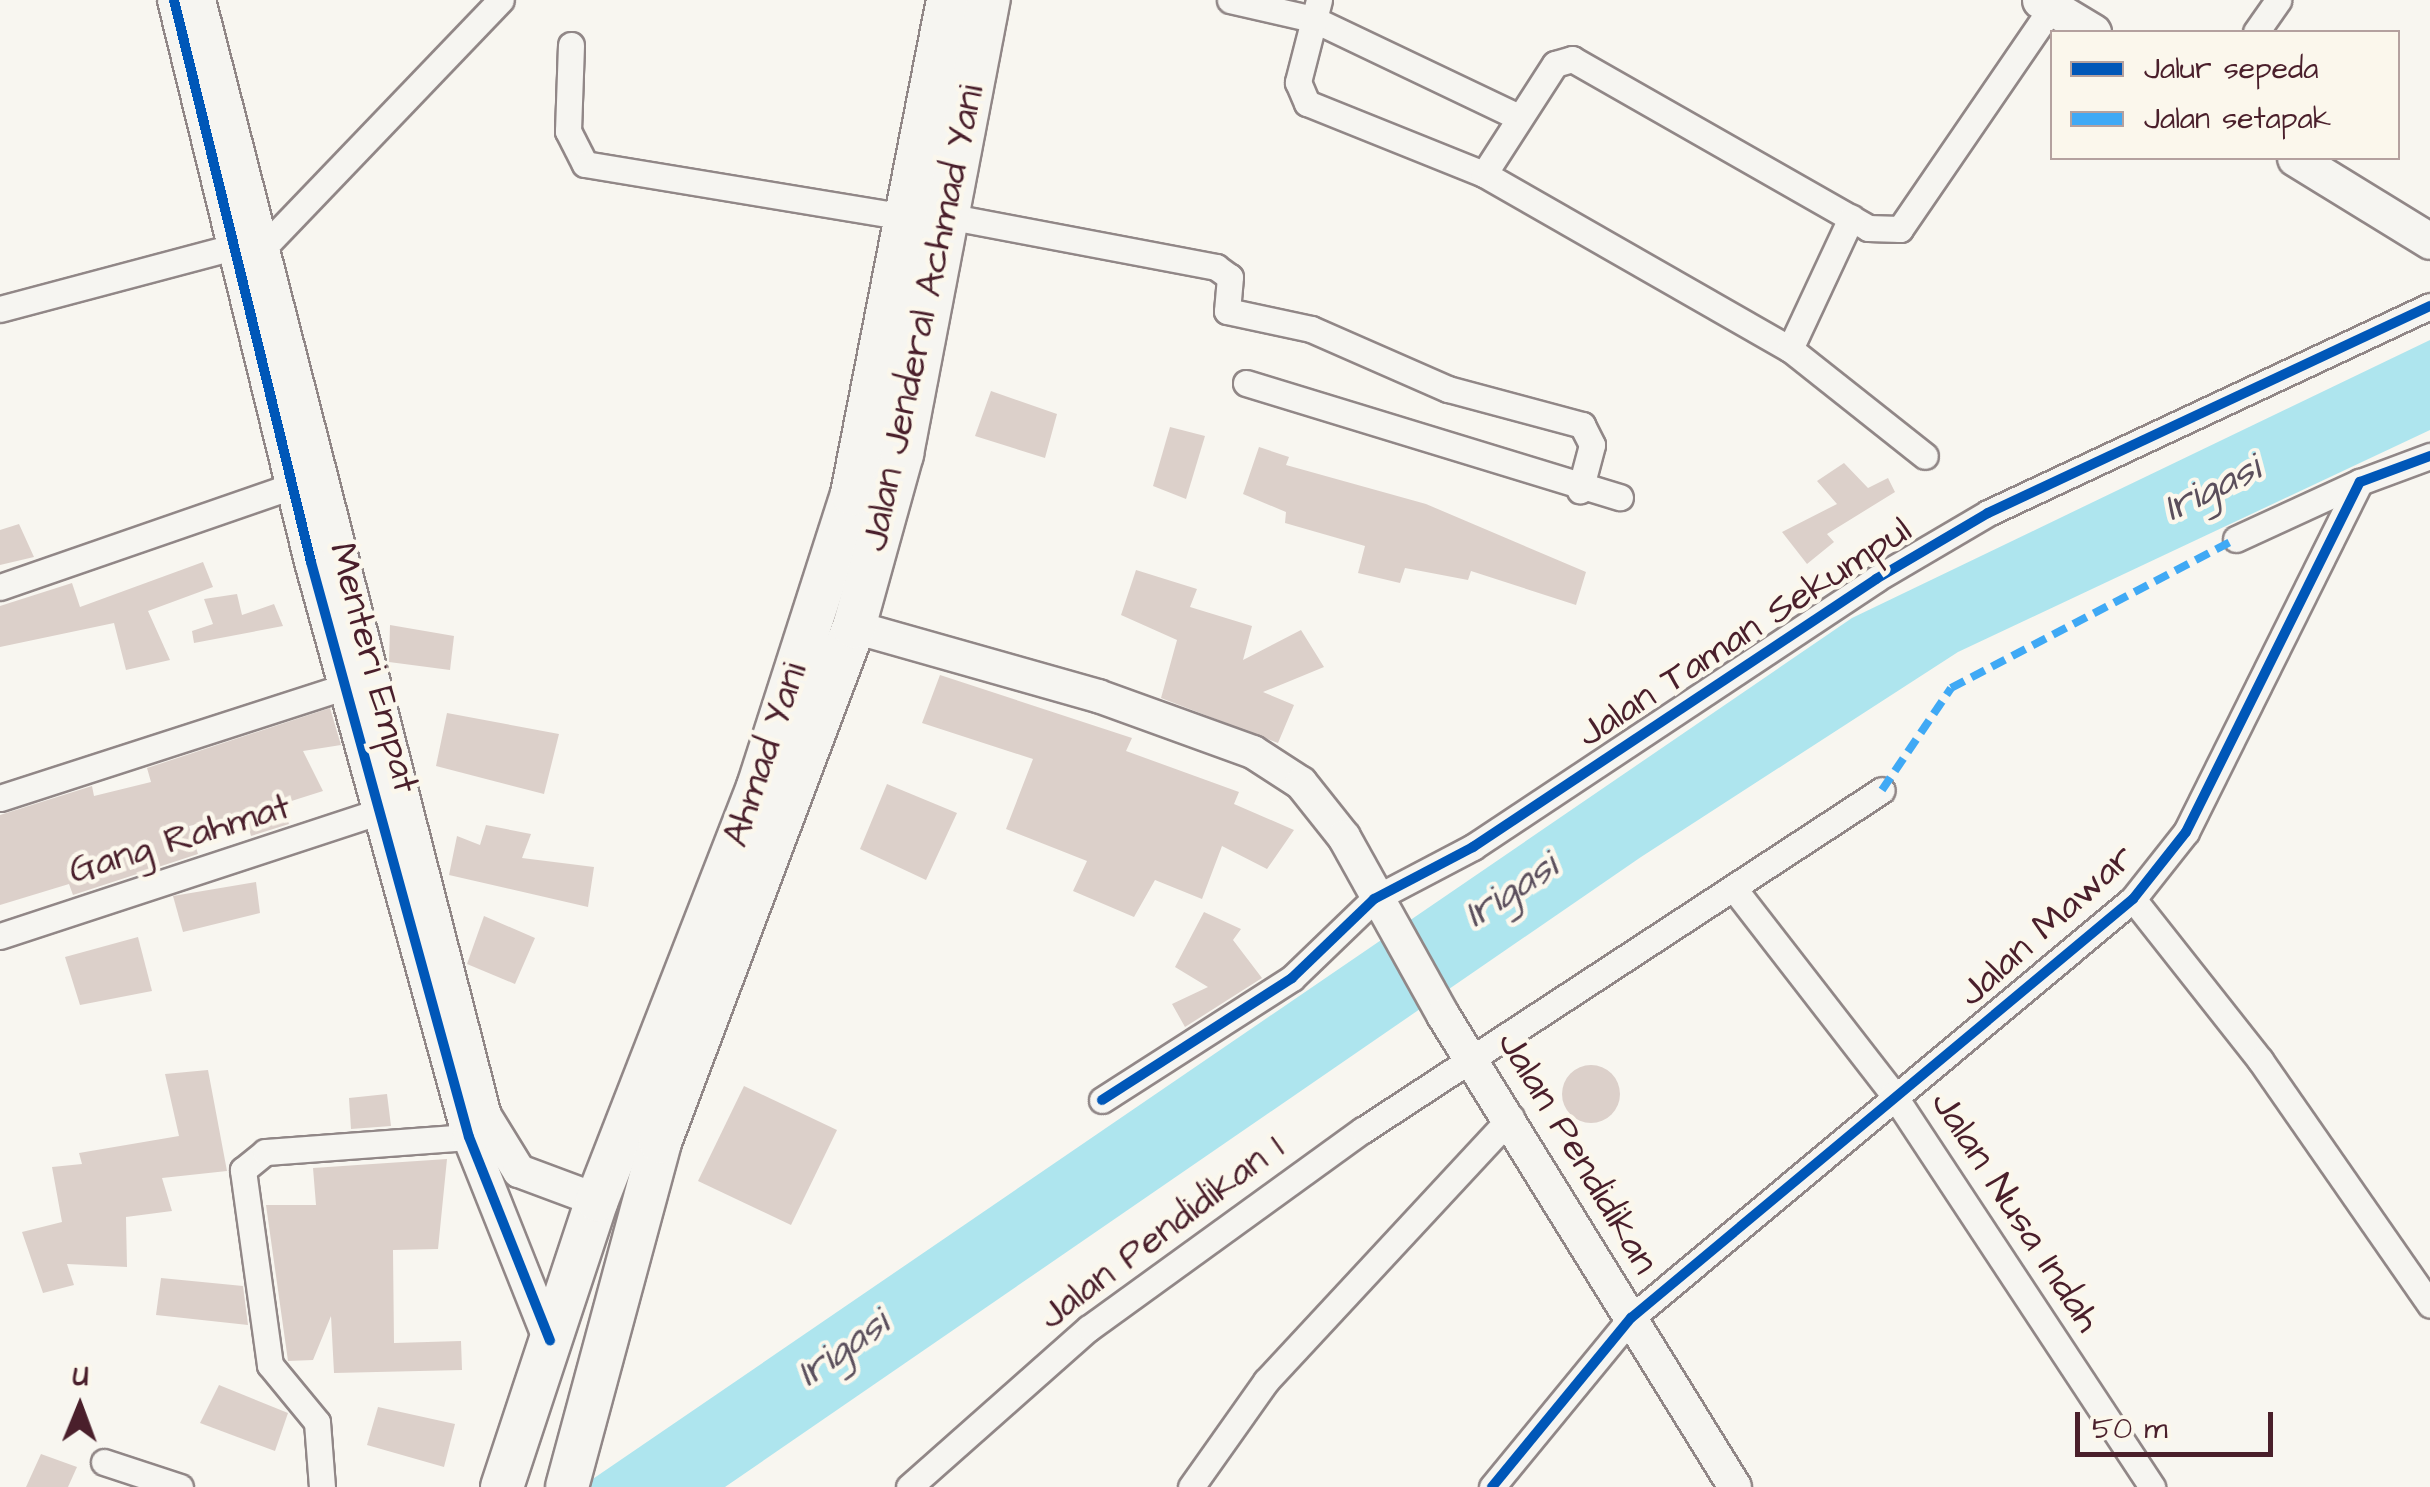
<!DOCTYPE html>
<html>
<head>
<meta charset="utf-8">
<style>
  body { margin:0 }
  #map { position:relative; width:2430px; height:1487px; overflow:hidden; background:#f8f6f0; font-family:"Architects Daughter",sans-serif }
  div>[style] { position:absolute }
  .water>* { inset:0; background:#aee5ee }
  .building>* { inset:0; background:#dcd0ca }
  .round { border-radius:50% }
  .roads { filter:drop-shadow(2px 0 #918787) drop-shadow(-2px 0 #918787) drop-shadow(0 2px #918787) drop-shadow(0 -2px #918787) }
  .minor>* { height:25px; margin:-12.5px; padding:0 12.5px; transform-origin:12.5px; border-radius:12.5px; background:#f6f5f1 }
  .tertiary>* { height:32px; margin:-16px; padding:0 16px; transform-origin:16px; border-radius:16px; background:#f6f5f1 }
  .secondary>* { height:35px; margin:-17.5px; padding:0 17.5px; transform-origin:17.5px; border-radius:17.5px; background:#f6f5f1 }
  .trunk>* { height:42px; margin:-21px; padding:0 21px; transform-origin:21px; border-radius:21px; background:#f6f5f1 }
  .quiet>* { height:8px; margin-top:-4px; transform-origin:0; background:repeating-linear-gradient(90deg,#3fa9f5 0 15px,transparent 0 23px) }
  .cycleway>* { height:10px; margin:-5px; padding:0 5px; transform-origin:5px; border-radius:5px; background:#0057b8 }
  span { translate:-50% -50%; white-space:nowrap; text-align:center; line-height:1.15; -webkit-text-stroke:9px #fbf7ec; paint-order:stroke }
  .street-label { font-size:38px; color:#4a1f2b }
  .water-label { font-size:40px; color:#5b4f5c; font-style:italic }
  .legend { position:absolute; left:2050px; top:30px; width:350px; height:130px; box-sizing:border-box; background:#fbf7ec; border:2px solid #b4a19f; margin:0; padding:12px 18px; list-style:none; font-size:30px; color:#4a1f2b }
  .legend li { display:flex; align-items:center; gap:20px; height:50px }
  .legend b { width:50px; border:2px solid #b4a19f }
  .north { position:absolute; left:30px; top:1357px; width:100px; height:100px; -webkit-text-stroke:8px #fbf7ec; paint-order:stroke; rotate:1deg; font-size:28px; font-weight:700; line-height:40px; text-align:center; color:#4a1f2b }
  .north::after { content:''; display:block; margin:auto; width:35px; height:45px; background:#4a1f2b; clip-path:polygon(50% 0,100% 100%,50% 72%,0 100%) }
  .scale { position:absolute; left:2075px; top:1412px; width:198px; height:45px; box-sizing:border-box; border:5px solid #4a1f2b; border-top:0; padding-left:12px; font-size:30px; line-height:35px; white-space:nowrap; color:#4a1f2b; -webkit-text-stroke:8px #fbf7ec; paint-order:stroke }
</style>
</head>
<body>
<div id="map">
  <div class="water">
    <div style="clip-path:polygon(2430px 340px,2430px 430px,1958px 652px,1641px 857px,725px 1487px,581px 1487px,1852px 618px)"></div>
  </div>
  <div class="building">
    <div style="clip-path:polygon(991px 391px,1057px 414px,1045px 458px,975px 436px)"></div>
    <div style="clip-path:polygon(1170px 427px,1205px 436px,1186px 499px,1153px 486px)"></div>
    <div style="clip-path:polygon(1259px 447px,1289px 457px,1286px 465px,1426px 504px,1586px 572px,1576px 605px,1471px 571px,1468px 580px,1405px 568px,1400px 583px,1358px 573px,1365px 546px,1285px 523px,1286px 512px,1243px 494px)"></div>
    <div style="clip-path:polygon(1844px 463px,1868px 488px,1888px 478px,1895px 492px,1827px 534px,1834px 542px,1807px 564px,1782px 532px,1837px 504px,1817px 481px)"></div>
    <div style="clip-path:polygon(19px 524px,34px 557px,0 565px,0 530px)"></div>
    <div style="clip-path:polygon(203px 562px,213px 587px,148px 611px,170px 660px,126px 670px,114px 623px,0 647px,0 606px,72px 583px,80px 607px)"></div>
    <div style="clip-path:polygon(1136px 570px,1197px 589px,1190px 607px,1252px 626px,1243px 660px,1301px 630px,1324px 667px,1263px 692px,1294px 705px,1278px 743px,1161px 698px,1177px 640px,1121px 615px)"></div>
    <div style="clip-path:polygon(237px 594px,242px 615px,274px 604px,283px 626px,194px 643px,192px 631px,213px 624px,204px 599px)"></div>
    <div style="clip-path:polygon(390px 625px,454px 636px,450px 670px,389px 662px)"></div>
    <div style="clip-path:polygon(940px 675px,1132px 738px,1126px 751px,1239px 792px,1234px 804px,1294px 830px,1267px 869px,1222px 846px,1202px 899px,1155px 880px,1134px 917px,1073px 891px,1087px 861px,1006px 829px,1033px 759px,922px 723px)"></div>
    <div style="clip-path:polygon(330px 708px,341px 745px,303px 751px,323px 791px,282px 804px,289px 824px,251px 836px,245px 814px,189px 826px,198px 854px,73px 895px,69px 884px,0 905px,0 815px,92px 786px,94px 796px,151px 782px,147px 768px)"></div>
    <div style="clip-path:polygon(447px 713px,559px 734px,544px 794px,436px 766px)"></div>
    <div style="clip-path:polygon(887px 784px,957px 813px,926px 880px,860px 849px)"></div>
    <div style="clip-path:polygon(486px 825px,531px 834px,522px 858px,594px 867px,588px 907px,449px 875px,457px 836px,480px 845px)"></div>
    <div style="clip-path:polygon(256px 882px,260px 913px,183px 932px,173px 896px)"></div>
    <div style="clip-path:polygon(1204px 912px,1241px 929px,1233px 940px,1262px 978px,1185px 1027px,1172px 1004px,1208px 987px,1175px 967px)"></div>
    <div style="clip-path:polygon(484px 916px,535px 938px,515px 984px,467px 964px)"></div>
    <div style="clip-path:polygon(138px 937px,152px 991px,80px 1005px,65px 957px)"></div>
    <div class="round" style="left:1562px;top:1065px;width:58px;height:58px"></div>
    <div style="clip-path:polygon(208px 1070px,227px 1171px,162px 1178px,172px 1211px,126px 1217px,127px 1267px,67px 1264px,74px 1285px,43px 1293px,22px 1232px,62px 1222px,52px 1167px,82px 1164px,79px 1153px,179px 1136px,165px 1074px)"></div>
    <div style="clip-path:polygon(744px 1086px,837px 1130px,791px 1225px,698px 1181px)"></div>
    <div style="clip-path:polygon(387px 1094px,391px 1126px,351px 1129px,349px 1098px)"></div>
    <div style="clip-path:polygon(447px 1159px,438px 1249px,393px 1250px,394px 1343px,461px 1341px,462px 1370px,334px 1373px,331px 1316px,313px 1360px,288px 1361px,266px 1205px,316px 1205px,313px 1168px)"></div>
    <div style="clip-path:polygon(161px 1278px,243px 1286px,248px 1325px,156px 1315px)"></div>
    <div style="clip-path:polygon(219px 1385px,288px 1413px,275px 1451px,200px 1423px)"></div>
    <div style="clip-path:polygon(378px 1407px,455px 1424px,444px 1467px,367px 1445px)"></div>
    <div style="clip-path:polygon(41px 1454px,77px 1467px,68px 1487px,26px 1487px)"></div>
  </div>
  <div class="roads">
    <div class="minor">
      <div style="left:1230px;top:0;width:85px;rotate:12.9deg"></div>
      <div style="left:1313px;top:19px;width:225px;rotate:25.5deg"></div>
      <div style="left:1319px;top:0;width:85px;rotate:104.4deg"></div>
      <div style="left:1298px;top:82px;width:23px;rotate:67deg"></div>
      <div style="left:1307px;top:103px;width:191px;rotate:21.9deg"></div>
      <div style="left:1484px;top:174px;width:353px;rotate:29.8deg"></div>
      <div style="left:1790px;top:349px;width:172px;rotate:38.4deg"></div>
      <div style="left:2256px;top:32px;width:39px;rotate:-55deg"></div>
      <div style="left:571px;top:45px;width:86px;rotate:92deg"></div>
      <div style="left:568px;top:131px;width:37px;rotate:63deg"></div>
      <div style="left:585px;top:164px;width:330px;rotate:9.4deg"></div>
      <div style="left:1484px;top:174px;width:131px;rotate:-57.2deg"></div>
      <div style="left:1555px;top:64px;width:18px;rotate:-16deg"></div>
      <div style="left:1572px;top:59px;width:341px;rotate:29.7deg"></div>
      <div style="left:1868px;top:228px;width:32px;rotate:2deg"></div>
      <div style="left:1900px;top:229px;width:269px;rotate:-55.6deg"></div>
      <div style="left:952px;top:217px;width:269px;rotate:10.7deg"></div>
      <div style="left:1216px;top:267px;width:17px;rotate:36deg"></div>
      <div style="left:1230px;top:277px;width:34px;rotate:95deg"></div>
      <div style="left:1227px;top:311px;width:86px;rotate:12.1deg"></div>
      <div style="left:1311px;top:329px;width:150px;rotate:23.7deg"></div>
      <div style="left:1448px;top:389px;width:139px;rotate:15deg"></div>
      <div style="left:1582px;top:425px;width:22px;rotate:63deg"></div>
      <div style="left:1592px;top:445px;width:47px;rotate:104.9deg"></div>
      <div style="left:262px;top:249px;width:345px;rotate:-46.2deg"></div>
      <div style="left:0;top:309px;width:241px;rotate:-14.9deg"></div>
      <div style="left:1790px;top:349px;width:145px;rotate:-65deg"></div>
      <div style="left:1246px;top:383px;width:391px;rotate:17deg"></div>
      <div style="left:2236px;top:539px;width:136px;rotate:-24.7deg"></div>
      <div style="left:0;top:587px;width:312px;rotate:-19.1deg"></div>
      <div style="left:0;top:798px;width:367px;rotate:-17.9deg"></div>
      <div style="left:1735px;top:890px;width:258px;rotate:52.2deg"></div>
      <div style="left:1893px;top:1094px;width:471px;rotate:56.6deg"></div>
      <div style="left:2133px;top:899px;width:205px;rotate:51.7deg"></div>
      <div style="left:2260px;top:1060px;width:298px;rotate:55.2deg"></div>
      <div style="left:0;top:936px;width:401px;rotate:-18.2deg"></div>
      <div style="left:1102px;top:1100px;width:226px;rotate:-32.7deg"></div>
      <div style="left:1292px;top:978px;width:114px;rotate:-43.9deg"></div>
      <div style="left:1374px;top:899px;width:112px;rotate:-27.7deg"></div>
      <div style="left:1473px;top:847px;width:484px;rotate:-33.6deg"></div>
      <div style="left:1876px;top:579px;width:130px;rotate:-30.5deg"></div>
      <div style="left:1988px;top:513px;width:488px;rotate:-25.1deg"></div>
      <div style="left:104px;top:1462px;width:80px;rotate:18.2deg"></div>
      <div style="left:322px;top:1487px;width:65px;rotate:-94.4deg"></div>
      <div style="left:317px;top:1422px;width:74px;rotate:-129.5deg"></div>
      <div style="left:270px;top:1365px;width:197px;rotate:-97.9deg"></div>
      <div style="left:243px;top:1170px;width:28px;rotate:-39deg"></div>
      <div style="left:265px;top:1152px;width:205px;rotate:-4.2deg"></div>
      <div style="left:909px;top:1487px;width:240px;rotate:-41.5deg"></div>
      <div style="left:1089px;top:1328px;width:338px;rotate:-35.9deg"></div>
      <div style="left:1363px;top:1130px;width:620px;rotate:-33.23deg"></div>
      <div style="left:1191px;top:1487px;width:130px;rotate:-54.7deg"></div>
      <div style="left:1266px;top:1381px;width:360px;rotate:-47.1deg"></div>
      <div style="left:1492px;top:1487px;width:219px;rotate:-50.6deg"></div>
      <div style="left:1631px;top:1318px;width:654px;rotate:-39.85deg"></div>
      <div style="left:2133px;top:899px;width:85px;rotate:-51.7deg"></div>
      <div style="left:2186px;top:832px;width:391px;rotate:-63.6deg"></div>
      <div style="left:2360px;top:482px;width:75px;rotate:-20.4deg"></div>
    </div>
    <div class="tertiary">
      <div style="left:174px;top:0;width:578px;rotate:76.3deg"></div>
      <div style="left:311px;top:562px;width:596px;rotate:74.64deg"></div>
      <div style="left:469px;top:1137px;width:219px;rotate:68.3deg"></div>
      <div style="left:199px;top:0;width:1152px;rotate:75.63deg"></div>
      <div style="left:485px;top:1116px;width:65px;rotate:58.3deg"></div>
      <div style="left:519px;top:1171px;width:83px;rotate:20.4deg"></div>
      <div style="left:854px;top:627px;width:254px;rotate:15.8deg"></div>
      <div style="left:1098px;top:696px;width:165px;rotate:19.9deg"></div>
      <div style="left:1253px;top:752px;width:57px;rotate:32.9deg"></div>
      <div style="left:1301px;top:783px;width:69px;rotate:51.5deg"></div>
      <div style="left:1344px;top:837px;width:204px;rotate:60.9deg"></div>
      <div style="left:1443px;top:1015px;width:555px;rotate:58.26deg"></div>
    </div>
    <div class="secondary">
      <div style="left:2040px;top:0;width:62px;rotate:31.1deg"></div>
      <div style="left:2295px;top:158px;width:158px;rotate:31.6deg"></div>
    </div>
    <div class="trunk">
      <div style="left:502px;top:1487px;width:302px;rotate:-71.7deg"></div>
      <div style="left:597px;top:1200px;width:443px;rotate:-68.7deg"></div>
      <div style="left:758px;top:787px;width:308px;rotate:-72.2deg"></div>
      <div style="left:852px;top:494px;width:503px;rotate:-79deg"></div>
      <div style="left:567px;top:1487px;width:357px;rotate:-74.9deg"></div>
      <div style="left:660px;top:1142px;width:550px;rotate:-69.36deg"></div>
      <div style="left:854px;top:627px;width:180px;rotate:-74.5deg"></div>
      <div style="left:902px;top:454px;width:462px;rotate:-79.2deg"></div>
    </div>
  </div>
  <div class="quiet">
    <div style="left:1882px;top:790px;width:123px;rotate:-55.9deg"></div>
    <div style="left:1951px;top:688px;width:322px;rotate:-27.6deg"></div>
  </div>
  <div class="cycleway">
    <div style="left:174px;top:0;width:578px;rotate:76.3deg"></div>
    <div style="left:311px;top:562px;width:596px;rotate:74.64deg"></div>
    <div style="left:469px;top:1137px;width:219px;rotate:68.3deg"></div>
    <div style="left:1102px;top:1100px;width:226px;rotate:-32.7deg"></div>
    <div style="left:1292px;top:978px;width:114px;rotate:-43.9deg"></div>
    <div style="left:1374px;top:899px;width:112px;rotate:-27.7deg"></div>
    <div style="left:1473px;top:847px;width:484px;rotate:-33.6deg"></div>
    <div style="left:1876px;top:579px;width:130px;rotate:-30.5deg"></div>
    <div style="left:1988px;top:513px;width:488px;rotate:-25.1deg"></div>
    <div style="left:1492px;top:1487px;width:219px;rotate:-50.6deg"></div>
    <div style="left:1631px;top:1318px;width:654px;rotate:-39.85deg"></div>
    <div style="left:2133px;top:899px;width:85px;rotate:-51.7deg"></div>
    <div style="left:2186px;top:832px;width:391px;rotate:-63.6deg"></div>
    <div style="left:2360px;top:482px;width:75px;rotate:-20.4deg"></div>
  </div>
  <div class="street-label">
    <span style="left:924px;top:318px;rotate:-78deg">Jalan Jenderal Achmad Yani</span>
    <span style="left:1745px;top:633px;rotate:-33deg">Jalan Taman Sekumpul</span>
    <span style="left:373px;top:668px;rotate:75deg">Menteri Empat</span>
    <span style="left:766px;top:755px;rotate:-71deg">Ahmad Yani</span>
    <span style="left:180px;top:840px;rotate:-17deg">Gang Rahmat</span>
    <span style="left:2047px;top:926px;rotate:-42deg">Jalan Mawar</span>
    <span style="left:1577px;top:1153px;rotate:59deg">Jalan Pendidikan</span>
    <span style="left:2015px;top:1212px;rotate:57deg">Jalan Nusa Indah</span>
    <span style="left:1162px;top:1233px;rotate:-37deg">Jalan Pendidikan 1</span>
  </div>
  <div class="water-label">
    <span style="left:2212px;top:489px;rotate:-26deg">Irigasi</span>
    <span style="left:1511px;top:891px;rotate:-33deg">Irigasi</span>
    <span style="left:843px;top:1349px;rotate:-35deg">Irigasi</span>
  </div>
  <ul class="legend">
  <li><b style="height:12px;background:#0057b8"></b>Jalur sepeda</li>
  <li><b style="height:12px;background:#3fa9f5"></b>Jalan setapak</li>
  </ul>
  <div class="north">U</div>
  <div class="scale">50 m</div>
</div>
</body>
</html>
